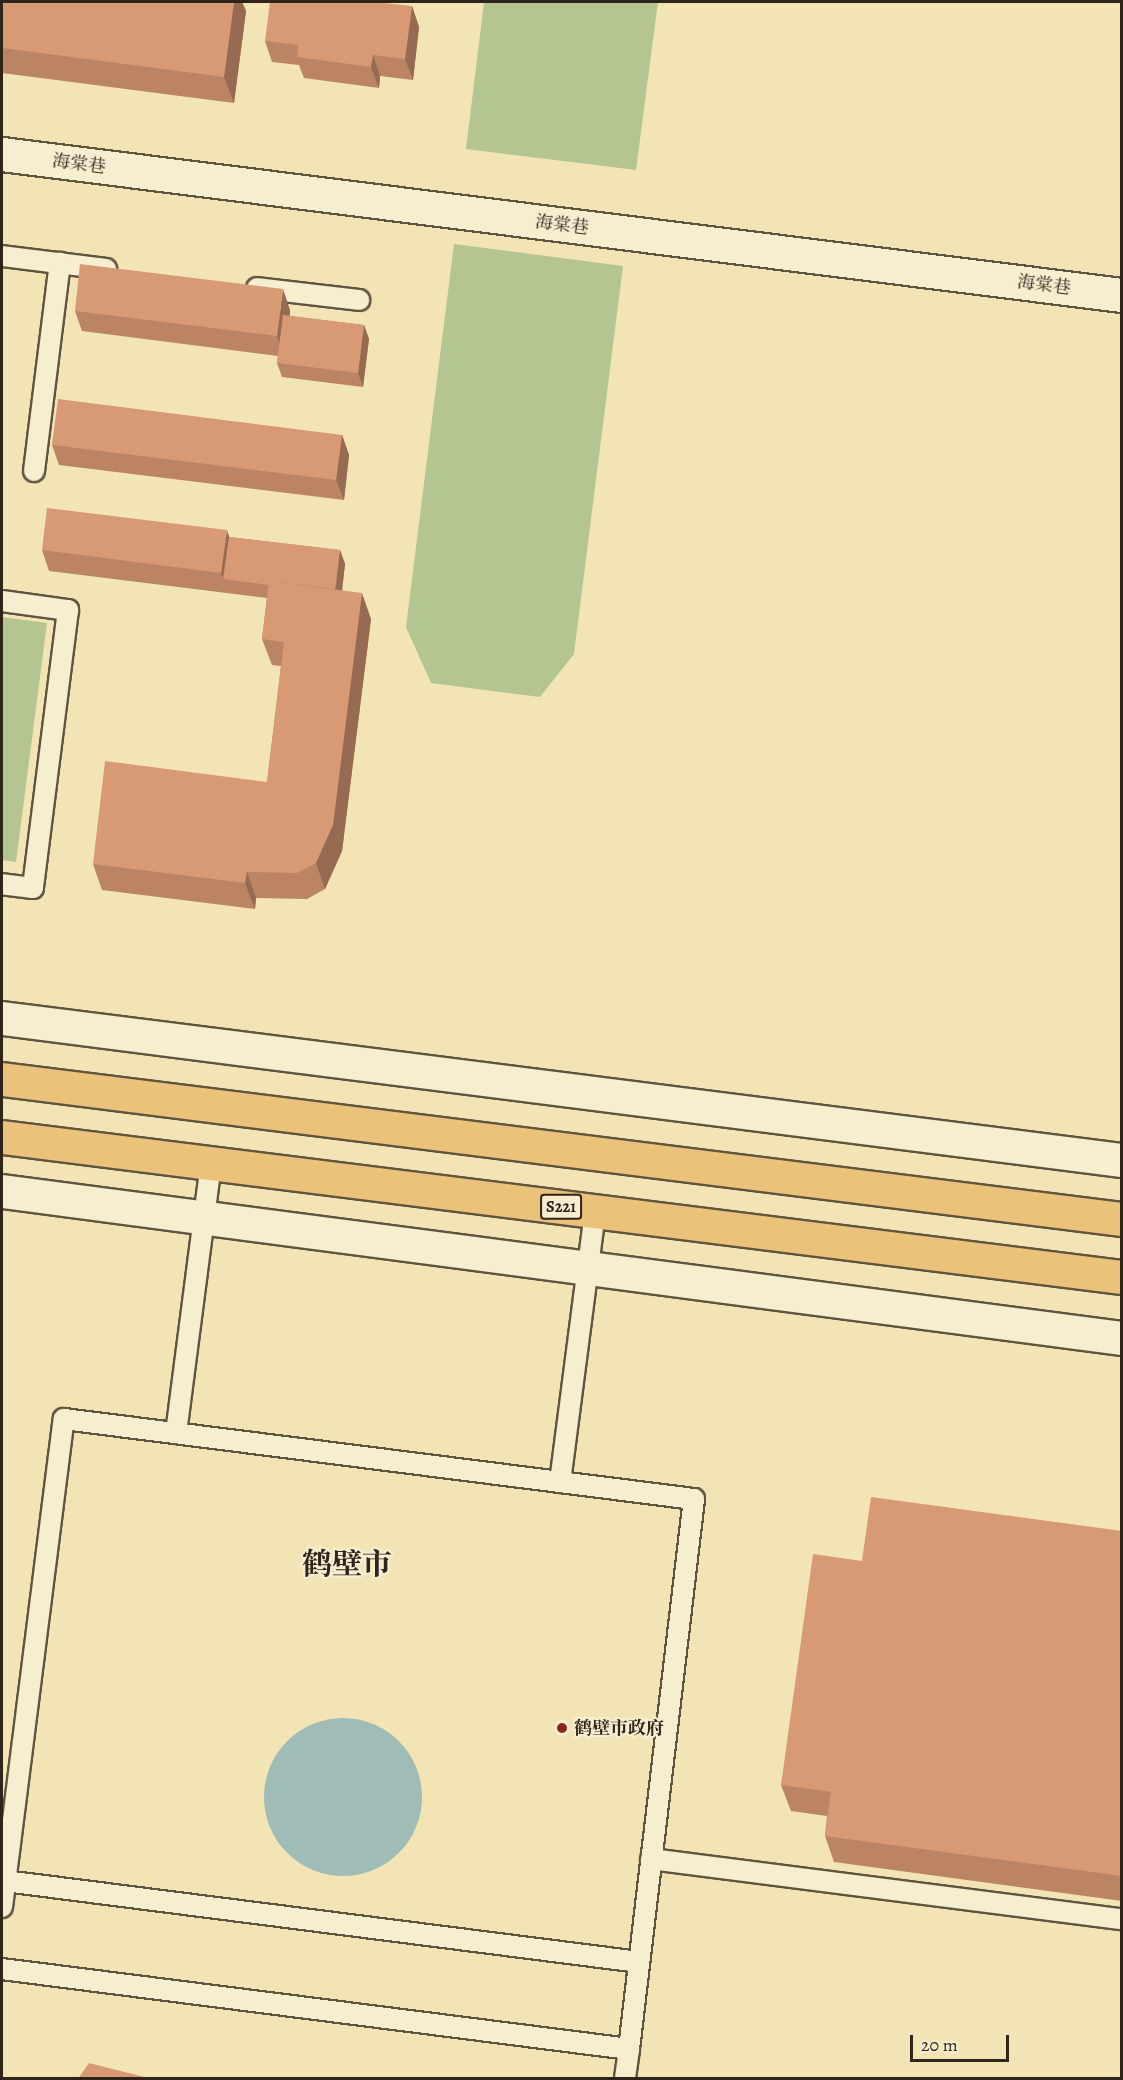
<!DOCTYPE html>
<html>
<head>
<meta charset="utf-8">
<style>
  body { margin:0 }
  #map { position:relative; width:1123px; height:2080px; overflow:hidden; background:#f3e4b5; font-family:Alegreya,"Noto Serif SC",serif }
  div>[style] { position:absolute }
  .green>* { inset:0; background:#b4c592 }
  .water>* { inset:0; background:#9fbcb7 }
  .round { border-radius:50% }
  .roads { filter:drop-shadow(2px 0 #605441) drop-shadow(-2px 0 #605441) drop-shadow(0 2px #605441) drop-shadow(0 -2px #605441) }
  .lane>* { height:20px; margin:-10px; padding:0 10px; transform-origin:10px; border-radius:10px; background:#f7edcf }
  .street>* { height:33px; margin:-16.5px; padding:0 16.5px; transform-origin:16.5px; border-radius:16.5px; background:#f7edcf }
  .primary>* { height:33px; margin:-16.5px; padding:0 16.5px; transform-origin:16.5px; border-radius:16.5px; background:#eac27a }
  .wall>* { inset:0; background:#ba8465 }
  .shaded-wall>* { inset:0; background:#976b52 }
  .building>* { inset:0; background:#d89975 }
  .dots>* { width:16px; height:16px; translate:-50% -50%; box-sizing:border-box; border:3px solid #f7edcf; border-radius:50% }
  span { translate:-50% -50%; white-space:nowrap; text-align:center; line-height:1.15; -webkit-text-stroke:4.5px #f7edcf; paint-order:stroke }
  .shield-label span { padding:2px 4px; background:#f7edcf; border:2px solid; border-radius:4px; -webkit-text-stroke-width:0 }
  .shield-label { font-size:16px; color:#2f241a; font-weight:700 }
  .street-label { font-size:18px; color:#2f241a }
  .poi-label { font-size:18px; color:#2f241a; font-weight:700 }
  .left { translate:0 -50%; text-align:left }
  .town-label { font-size:30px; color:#2f241a; font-weight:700 }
  .frame { position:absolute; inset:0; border:3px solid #2f241a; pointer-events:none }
  .scale { position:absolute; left:910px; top:2035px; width:99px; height:27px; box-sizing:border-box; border:3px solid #2f241a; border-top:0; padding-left:8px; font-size:18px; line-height:21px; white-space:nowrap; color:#2f241a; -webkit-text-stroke:4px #f7edcf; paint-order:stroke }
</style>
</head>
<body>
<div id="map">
  <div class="green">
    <div style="clip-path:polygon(484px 2px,658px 2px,636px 170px,466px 149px)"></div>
    <div style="clip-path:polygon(454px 244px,623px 266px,574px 654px,540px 697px,431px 683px,406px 627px)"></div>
    <div style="clip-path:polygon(2px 617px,47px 623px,16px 862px,2px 860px)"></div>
  </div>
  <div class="water">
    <div class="round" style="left:264px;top:1718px;width:158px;height:158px"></div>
  </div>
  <div class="roads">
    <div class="lane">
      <div style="left:2px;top:256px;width:105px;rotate:7.1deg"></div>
      <div style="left:257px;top:288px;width:103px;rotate:6.7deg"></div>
      <div style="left:34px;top:471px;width:210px;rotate:-82.9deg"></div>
      <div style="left:2px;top:601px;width:67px;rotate:7.8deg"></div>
      <div style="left:68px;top:610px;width:280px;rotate:97.2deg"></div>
      <div style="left:33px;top:888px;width:31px;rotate:-173deg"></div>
      <div style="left:176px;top:1433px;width:272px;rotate:-82.6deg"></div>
      <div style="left:560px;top:1482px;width:273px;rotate:-82.6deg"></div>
      <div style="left:651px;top:1859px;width:475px;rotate:7.3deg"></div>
      <div style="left:5px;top:1881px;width:639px;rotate:7.28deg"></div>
      <div style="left:2px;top:1907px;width:492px;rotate:-82.8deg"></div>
      <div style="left:64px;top:1419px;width:635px;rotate:7.24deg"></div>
      <div style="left:694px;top:1499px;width:554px;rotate:96.74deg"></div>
      <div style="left:629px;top:2049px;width:632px;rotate:-172.73deg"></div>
      <div style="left:625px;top:2078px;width:29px;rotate:-82deg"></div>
    </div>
    <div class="street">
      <div style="left:2px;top:154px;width:1129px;rotate:7.18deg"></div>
      <div style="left:2px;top:1018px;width:1129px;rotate:7.23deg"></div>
      <div style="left:2px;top:1191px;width:1130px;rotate:7.48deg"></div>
    </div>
    <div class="primary">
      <div style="left:2px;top:1079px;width:1129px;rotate:7.13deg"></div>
      <div style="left:2px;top:1137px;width:1129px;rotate:7.13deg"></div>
    </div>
  </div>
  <div class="wall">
    <div style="clip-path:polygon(2px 2px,242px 2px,246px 11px,234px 103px,2px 73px)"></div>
    <div style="clip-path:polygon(412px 6px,419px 27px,413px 80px,380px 76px,379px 88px,304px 78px,299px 65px,272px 62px,265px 41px)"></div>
    <div style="clip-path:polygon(290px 310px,290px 316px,364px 325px,369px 339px,363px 387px,282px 377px,277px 363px,278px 356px,82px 331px,75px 311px)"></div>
    <div style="clip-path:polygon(342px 435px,349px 455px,344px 500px,59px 465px,52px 445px)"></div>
    <div style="clip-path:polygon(229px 537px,340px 550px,345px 564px,342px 590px,371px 619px,342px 851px,325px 889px,307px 899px,256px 898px,255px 909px,102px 890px,93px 864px,267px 782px,281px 666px,272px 665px,262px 639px,267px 598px,49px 571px,42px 550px)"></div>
    <div style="clip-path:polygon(1122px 1531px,1122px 1901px,834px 1862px,825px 1836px,827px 1816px,791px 1811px,781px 1785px,862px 1561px)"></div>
  </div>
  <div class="shaded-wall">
    <div style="clip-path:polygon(234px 2px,242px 2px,246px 11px,234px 103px,224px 77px)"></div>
    <div style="clip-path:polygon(412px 6px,419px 27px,413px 80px,405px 59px)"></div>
    <div style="clip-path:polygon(373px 55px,380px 76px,379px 88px,371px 67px)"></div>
    <div style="clip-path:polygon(283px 289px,290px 310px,285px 357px,277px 336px)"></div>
    <div style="clip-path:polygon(364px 325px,369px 339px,363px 387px,358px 373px)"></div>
    <div style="clip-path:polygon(342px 435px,349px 455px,344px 500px,336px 480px)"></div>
    <div style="clip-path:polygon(227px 530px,234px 551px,223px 579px,221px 573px)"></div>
    <div style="clip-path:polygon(340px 550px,345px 564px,340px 608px,335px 594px)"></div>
    <div style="clip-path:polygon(362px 593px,371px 619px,342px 851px,325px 889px,316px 863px)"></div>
    <div style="clip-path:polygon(247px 872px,256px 898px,255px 909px,245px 883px)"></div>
  </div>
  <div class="building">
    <div style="clip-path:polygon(2px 2px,234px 2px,224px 77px,2px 48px)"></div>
    <div style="clip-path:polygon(270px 2px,375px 2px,412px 6px,405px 59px,373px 55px,371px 67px,297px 57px,298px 45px,265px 41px)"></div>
    <div style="clip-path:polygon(80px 264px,283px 289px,277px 336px,75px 311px)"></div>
    <div style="clip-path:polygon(283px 315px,364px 325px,358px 373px,277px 363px)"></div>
    <div style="clip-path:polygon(58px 399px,342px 435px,336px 480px,52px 445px)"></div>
    <div style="clip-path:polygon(47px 508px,227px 530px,221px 573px,42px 550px)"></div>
    <div style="clip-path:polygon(229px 537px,340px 550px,335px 589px,269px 581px,269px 585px,223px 579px)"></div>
    <div style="clip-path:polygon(269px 581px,362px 593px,333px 825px,316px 863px,297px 873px,247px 872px,245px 883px,93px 864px,105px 761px,267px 782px,284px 642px,262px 639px)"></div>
    <div style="clip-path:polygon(871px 1497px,1122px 1531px,1122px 1876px,825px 1836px,831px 1792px,781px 1785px,813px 1554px,862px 1561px)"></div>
    <div style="clip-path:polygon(89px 2063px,152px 2079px,78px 2079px)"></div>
  </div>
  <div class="dots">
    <div style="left:562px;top:1728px;background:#8f2418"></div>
  </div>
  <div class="shield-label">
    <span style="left:561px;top:1207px">S221</span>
  </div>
  <div class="street-label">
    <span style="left:79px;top:164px;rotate:7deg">海棠巷</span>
    <span style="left:562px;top:225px;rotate:7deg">海棠巷</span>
    <span style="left:1044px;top:285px;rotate:7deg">海棠巷</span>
  </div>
  <div class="poi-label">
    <span class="left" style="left:574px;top:1728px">鹤壁市政府</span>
  </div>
  <div class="town-label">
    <span style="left:347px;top:1564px">鹤壁市</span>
  </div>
  <div class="frame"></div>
  <div class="scale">20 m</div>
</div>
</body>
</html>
